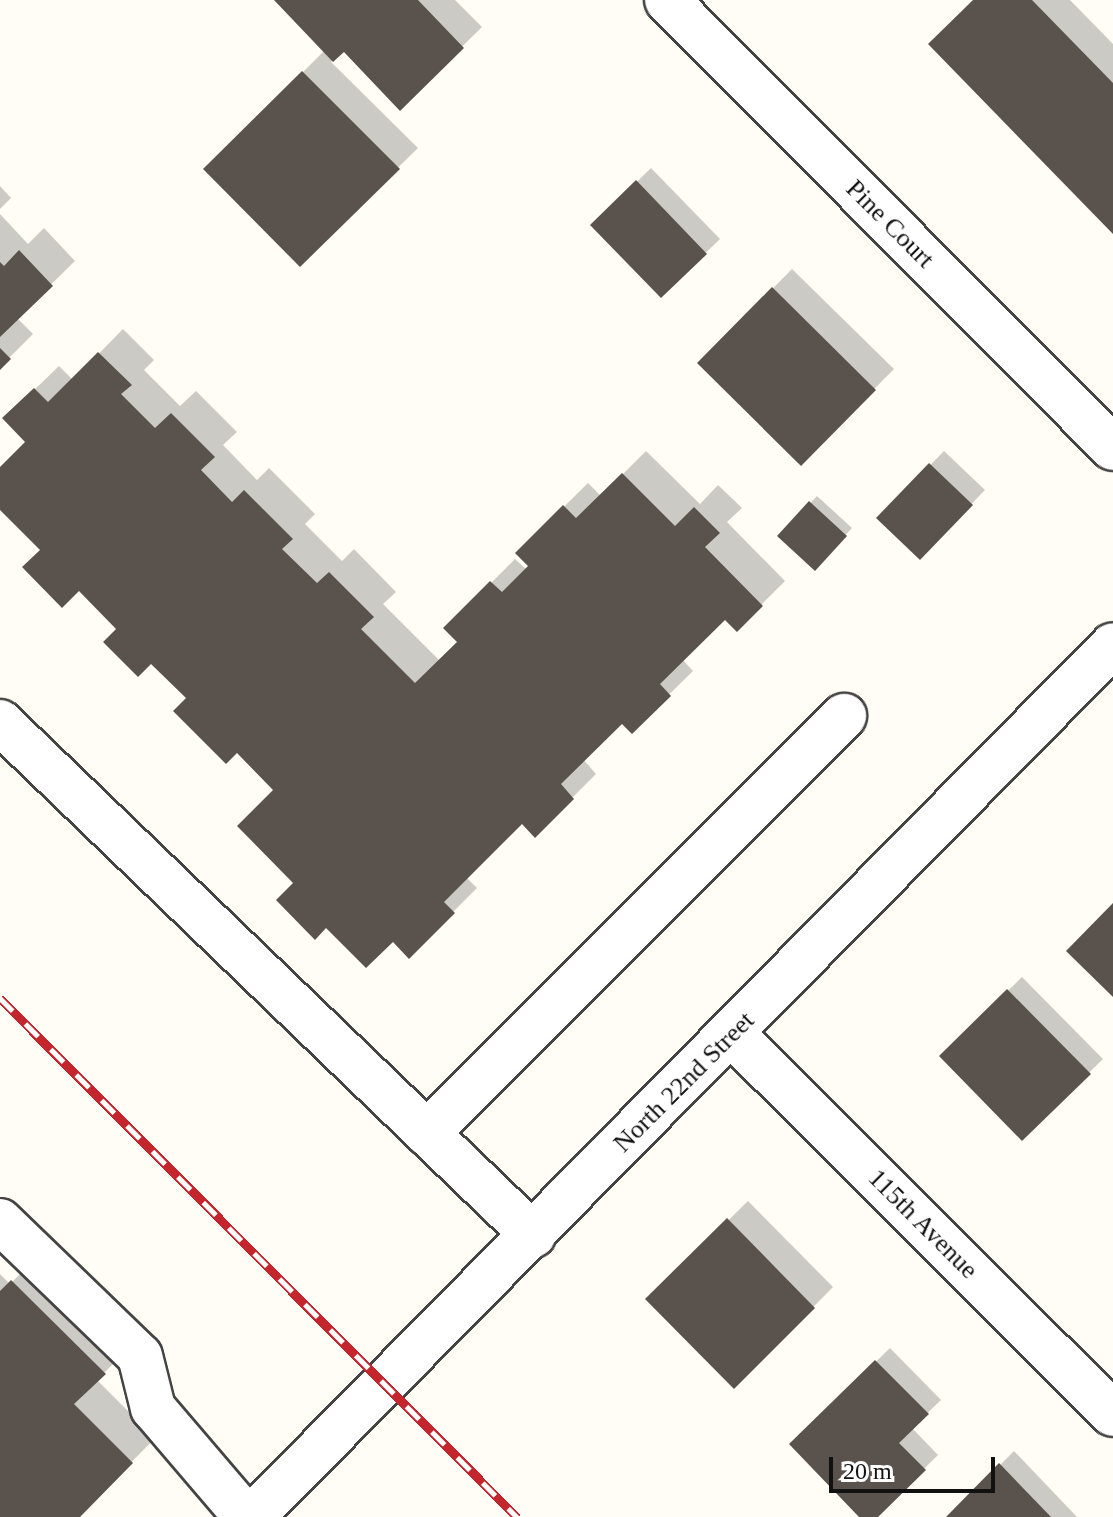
<!DOCTYPE html>
<html>
<head>
<meta charset="utf-8">
<style>
  body { margin:0 }
  #map { position:relative; width:1113px; height:1517px; overflow:hidden; background:#fffdf5; font-family:"Times New Roman",serif }
  div>[style] { position:absolute }
  .shadow>* { inset:0; background:#0003 }
  .building>* { inset:0; background:#5a524d }
  .roads { filter:drop-shadow(2px 0 #444) drop-shadow(-2px 0 #444) drop-shadow(0 2px #444) drop-shadow(0 -2px #444) }
  .minor>* { height:44px; margin:-22px; padding:0 22px; transform-origin:22px; border-radius:22px; background:#fff }
  .rail>* { height:9px; margin-top:-4.5px; transform-origin:0; background:repeating-linear-gradient(90deg,#fff 0 18px,#c4262e 0 36px); box-sizing:border-box; border-block:2px solid #c4262e }
  span { translate:-50% -50%; white-space:nowrap; text-align:center; line-height:1.15; -webkit-text-stroke:8px #fff; paint-order:stroke }
  .street-label { font-size:26px; color:#111 }
  .scale { position:absolute; left:829px; top:1457px; width:166px; height:36px; box-sizing:border-box; border:4px solid #111; border-top:0; padding-left:10px; font-size:24px; line-height:28px; white-space:nowrap; color:#111; -webkit-text-stroke:6px #fff; paint-order:stroke }
</style>
</head>
<body>
<div id="map">
  <div class="shadow">
    <div style="clip-path:polygon(277px 0,455px 0,482px 27px,400px 108px,344px 49px,331px 62px,418px 148px,300px 264px,206px 169px,325px 50px)"></div>
    <div style="clip-path:polygon(975px 0,1070px 0,1113px 44px,1113px 231px)"></div>
    <div style="clip-path:polygon(651px 168px,720px 239px,661px 296px,593px 225px)"></div>
    <div style="clip-path:polygon(0 186px,11px 198px,0 209px)"></div>
    <div style="clip-path:polygon(0 214px,28px 244px,44px 228px,75px 261px,17px 318px,33px 334px,0 367px)"></div>
    <div style="clip-path:polygon(792px 269px,894px 369px,801px 463px,699px 363px)"></div>
    <div style="clip-path:polygon(123px 329px,154px 360px,144px 370px,180px 406px,196px 391px,237px 432px,223px 445px,257px 480px,269px 468px,315px 514px,305px 524px,342px 561px,354px 549px,396px 592px,383px 604px,440px 661px,460px 641px,446px 628px,515px 559px,527px 570px,531px 566px,517px 553px,588px 483px,601px 496px,646px 451px,700px 504px,718px 485px,742px 508px,727px 522px,785px 581px,737px 629px,725px 617px,682px 659px,693px 671px,632px 731px,622px 721px,583px 759px,596px 774px,535px 835px,522px 822px,466px 877px,477px 888px,409px 956px,393px 939px,296px 883px,276px 790px,0 507px,0 469px,28px 441px,5px 418px,59px 366px,73px 380px)"></div>
    <div style="clip-path:polygon(944px 451px,985px 490px,920px 557px,879px 518px)"></div>
    <div style="clip-path:polygon(817px 496px,852px 528px,815px 568px,780px 535px)"></div>
    <div style="clip-path:polygon(1022px 977px,1103px 1059px,1022px 1139px,941px 1056px)"></div>
    <div style="clip-path:polygon(748px 1201px,833px 1287px,734px 1387px,648px 1299px)"></div>
    <div style="clip-path:polygon(36px 1258px,128px 1349px,97px 1380px,155px 1438px,78px 1517px,0 1517px,0 1274px,10px 1284px)"></div>
    <div style="clip-path:polygon(890px 1348px,941px 1400px,912px 1428px,938px 1455px,875px 1517px,862px 1517px,791px 1444px)"></div>
    <div style="clip-path:polygon(1014px 1451px,1077px 1517px,949px 1517px)"></div>
  </div>
  <div class="building">
    <div style="clip-path:polygon(274px 0,418px 0,464px 48px,400px 111px,344px 52px,333px 62px)"></div>
    <div style="clip-path:polygon(973px 0,1032px 0,1113px 83px,1113px 234px,928px 44px)"></div>
    <div style="clip-path:polygon(302px 71px,400px 169px,300px 267px,203px 169px)"></div>
    <div style="clip-path:polygon(636px 180px,707px 254px,661px 298px,590px 225px)"></div>
    <div style="clip-path:polygon(19px 250px,53px 286px,0 337px,0 262px,4px 266px)"></div>
    <div style="clip-path:polygon(772px 287px,876px 390px,801px 466px,697px 363px)"></div>
    <div style="clip-path:polygon(0 348px,11px 359px,0 370px)"></div>
    <div style="clip-path:polygon(98px 352px,132px 385px,121px 394px,155px 428px,171px 413px,215px 457px,201px 470px,232px 502px,244px 490px,293px 539px,282px 549px,317px 583px,329px 572px,374px 617px,361px 629px,415px 683px,457px 642px,443px 628px,490px 581px,502px 592px,528px 566px,515px 553px,563px 505px,576px 518px,622px 473px,675px 526px,694px 507px,720px 533px,705px 547px,763px 606px,737px 632px,725px 620px,660px 684px,671px 696px,632px 734px,622px 724px,561px 784px,574px 799px,535px 838px,522px 824px,444px 902px,455px 913px,409px 959px,393px 942px,366px 968px,326px 928px,315px 940px,276px 900px,293px 883px,237px 826px,273px 790px,237px 753px,226px 764px,173px 711px,186px 698px,151px 664px,138px 677px,103px 642px,116px 629px,79px 591px,62px 608px,22px 567px,40px 550px,0 510px,0 467px,25px 442px,2px 418px,34px 388px,48px 402px)"></div>
    <div style="clip-path:polygon(929px 463px,973px 505px,920px 560px,876px 518px)"></div>
    <div style="clip-path:polygon(809px 501px,847px 536px,815px 571px,777px 536px)"></div>
    <div style="clip-path:polygon(1113px 903px,1113px 997px,1066px 951px)"></div>
    <div style="clip-path:polygon(1007px 989px,1091px 1074px,1022px 1141px,939px 1056px)"></div>
    <div style="clip-path:polygon(727px 1218px,815px 1308px,734px 1389px,645px 1299px)"></div>
    <div style="clip-path:polygon(11px 1280px,106px 1374px,74px 1404px,133px 1463px,80px 1517px,0 1517px,0 1291px)"></div>
    <div style="clip-path:polygon(875px 1360px,929px 1414px,899px 1443px,926px 1470px,878px 1517px,859px 1517px,789px 1444px)"></div>
    <div style="clip-path:polygon(999px 1463px,1051px 1517px,946px 1517px)"></div>
  </div>
  <div class="roads">
    <div class="minor">
      <div style="left:667px;top:0;width:632px;rotate:45.13deg"></div>
      <div style="left:0;top:722px;width:740px;rotate:43.9deg"></div>
      <div style="left:732px;top:1034px;width:538px;rotate:44.92deg"></div>
      <div style="left:427px;top:1133px;width:590px;rotate:-45deg"></div>
      <div style="left:0;top:1221px;width:194px;rotate:44deg"></div>
      <div style="left:140px;top:1356px;width:54px;rotate:76deg"></div>
      <div style="left:153px;top:1408px;width:143px;rotate:49.5deg"></div>
      <div style="left:252px;top:1517px;width:1225px;rotate:-45.36deg"></div>
    </div>
  </div>
  <div class="rail">
    <div style="left:0;top:998px;width:733px;rotate:45.11deg"></div>
  </div>
  <div class="street-label">
    <span style="left:890px;top:224px;rotate:45deg">Pine Court</span>
    <span style="left:684px;top:1082px;rotate:-45deg">North 22nd Street</span>
    <span style="left:923px;top:1224px;rotate:45deg">115th Avenue</span>
  </div>
  <div class="scale">20 m</div>
</div>
</body>
</html>
